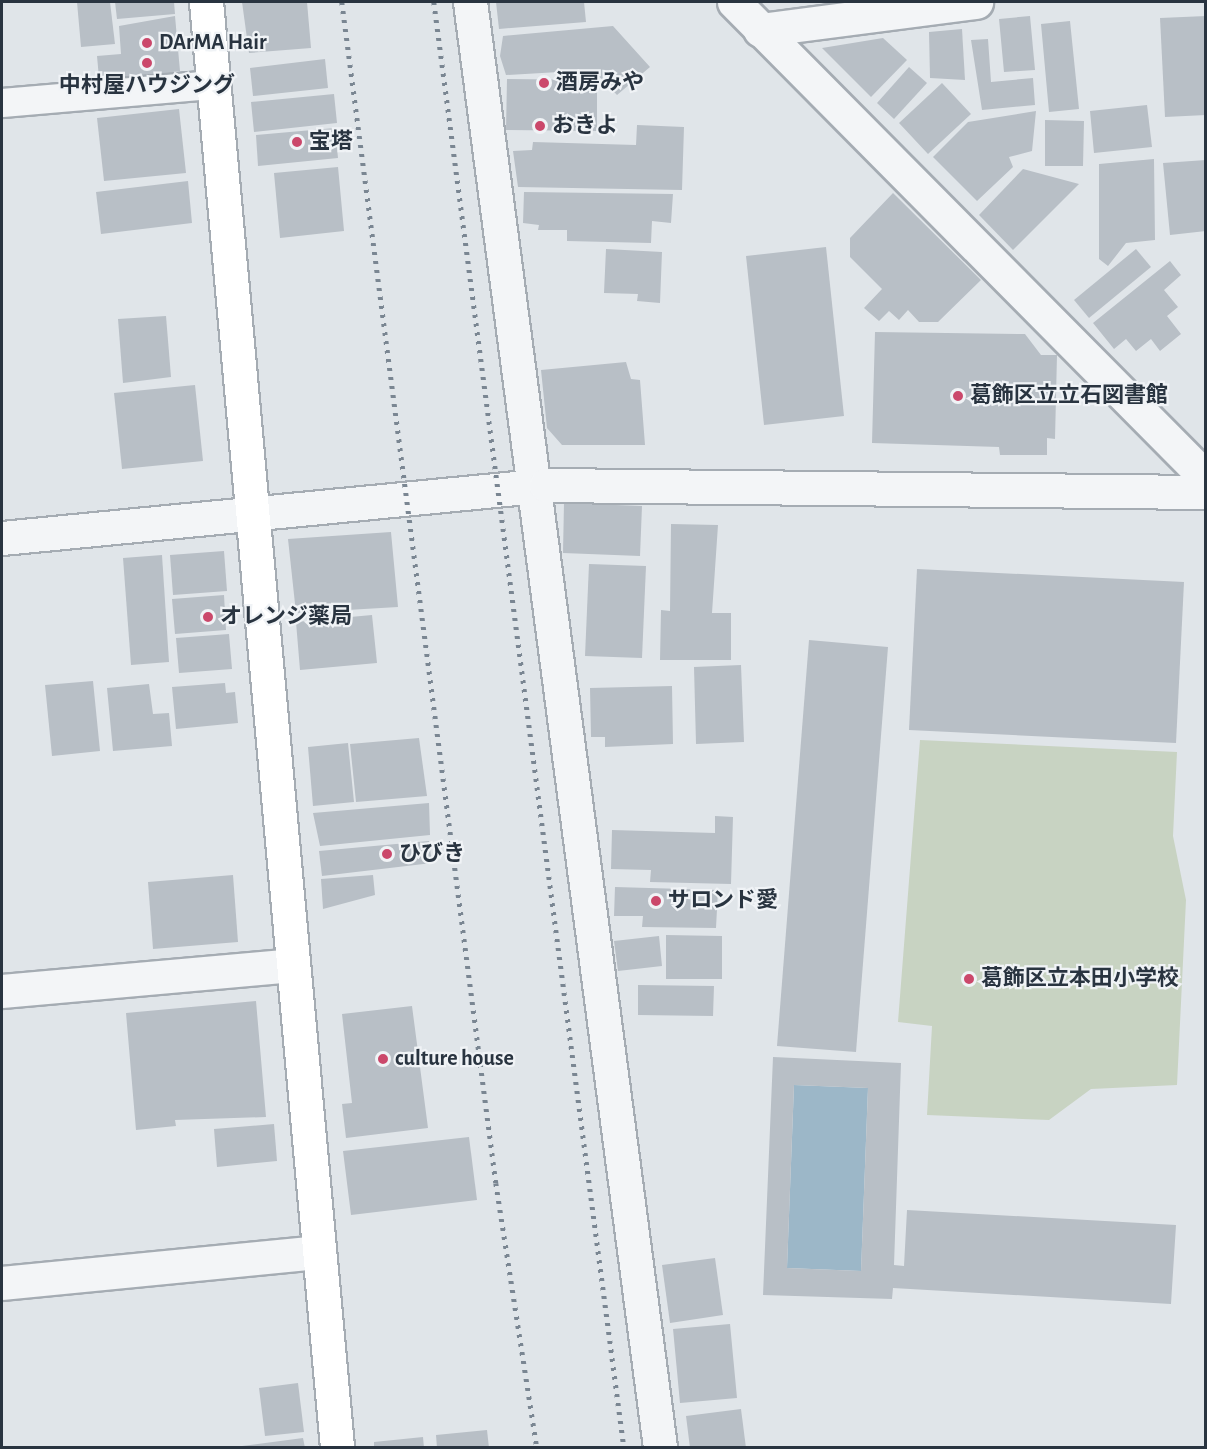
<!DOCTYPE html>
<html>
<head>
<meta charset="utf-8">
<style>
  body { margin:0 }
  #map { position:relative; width:1207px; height:1449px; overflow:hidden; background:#e0e5e9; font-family:"Alegreya Sans","Noto Sans JP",sans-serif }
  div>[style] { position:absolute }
  .green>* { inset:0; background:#c8d3c2 }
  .water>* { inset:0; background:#9cb7c8 }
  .building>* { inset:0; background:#b8bfc6 }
  .roads { filter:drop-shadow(2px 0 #a5acb3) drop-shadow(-2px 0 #a5acb3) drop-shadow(0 2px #a5acb3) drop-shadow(0 -2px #a5acb3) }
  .lane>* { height:28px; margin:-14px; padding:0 14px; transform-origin:14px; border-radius:14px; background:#f3f5f7 }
  .street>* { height:33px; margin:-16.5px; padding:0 16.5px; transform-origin:16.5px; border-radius:16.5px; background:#f3f5f7 }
  .secondary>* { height:33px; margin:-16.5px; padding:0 16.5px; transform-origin:16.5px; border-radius:16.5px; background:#fff }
  .rail>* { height:4.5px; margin-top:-2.25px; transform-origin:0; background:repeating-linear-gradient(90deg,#7a8692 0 3px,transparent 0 9px) }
  .dots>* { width:16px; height:16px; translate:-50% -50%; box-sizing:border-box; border:3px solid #f0f3f6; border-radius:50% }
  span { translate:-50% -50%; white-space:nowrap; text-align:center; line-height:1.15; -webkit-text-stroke:4.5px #f0f3f6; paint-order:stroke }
  .poi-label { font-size:22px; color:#293440; font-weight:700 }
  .left { translate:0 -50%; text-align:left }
  .frame { position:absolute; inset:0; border:3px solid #293440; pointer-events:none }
</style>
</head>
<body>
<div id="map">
  <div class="green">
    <div style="clip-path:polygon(920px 740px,1177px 752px,1173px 836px,1186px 900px,1177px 1085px,1091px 1089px,1049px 1120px,927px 1115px,932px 1026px,898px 1022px)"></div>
  </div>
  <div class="water">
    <div style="clip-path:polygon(794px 1085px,868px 1088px,861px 1271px,787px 1268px)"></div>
  </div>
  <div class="building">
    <div style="clip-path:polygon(77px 2px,110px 2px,115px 44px,81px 47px)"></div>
    <div style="clip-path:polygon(115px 2px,174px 2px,175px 14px,117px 19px)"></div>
    <div style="clip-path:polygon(242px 2px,307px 2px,311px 48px,249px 53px)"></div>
    <div style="clip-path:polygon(496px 2px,584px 2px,586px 22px,499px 29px)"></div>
    <div style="clip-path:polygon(175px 16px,180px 71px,109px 81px,99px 78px,97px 56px,121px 54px,119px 26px)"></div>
    <div style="clip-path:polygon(1030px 16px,1035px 70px,1004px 72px,999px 19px)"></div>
    <div style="clip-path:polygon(1206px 16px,1206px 115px,1165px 117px,1160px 18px)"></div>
    <div style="clip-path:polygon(1070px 21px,1079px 109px,1049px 112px,1041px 24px)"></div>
    <div style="clip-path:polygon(613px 26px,650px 67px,617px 95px,593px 70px,506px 75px,500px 56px,503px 36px)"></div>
    <div style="clip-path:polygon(962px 29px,965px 80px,930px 78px,929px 32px)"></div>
    <div style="clip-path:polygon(883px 38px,907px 60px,871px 97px,822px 48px)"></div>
    <div style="clip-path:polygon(988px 39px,991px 82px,1033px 78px,1035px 105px,982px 110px,971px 40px)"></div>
    <div style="clip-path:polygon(325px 59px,328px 88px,253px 96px,250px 68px)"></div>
    <div style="clip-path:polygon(909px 67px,927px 83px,894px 119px,877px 103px)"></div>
    <div style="clip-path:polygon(507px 79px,597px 80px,597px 131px,506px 130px)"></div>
    <div style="clip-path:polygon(942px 83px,971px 114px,928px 154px,899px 123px)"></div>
    <div style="clip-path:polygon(334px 94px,337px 123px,254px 132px,251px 102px)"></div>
    <div style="clip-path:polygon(1147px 105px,1152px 147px,1094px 153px,1090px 111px)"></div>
    <div style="clip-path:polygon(179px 109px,186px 173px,104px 181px,97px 118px)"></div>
    <div style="clip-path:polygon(1036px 111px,1032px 151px,1009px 157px,1013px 167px,977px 201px,933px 157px,968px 122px)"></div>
    <div style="clip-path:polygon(1045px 120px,1084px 121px,1083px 166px,1045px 166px)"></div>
    <div style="clip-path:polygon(637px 125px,684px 127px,682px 190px,518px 187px,513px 151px,532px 150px,533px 142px,636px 145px)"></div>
    <div style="clip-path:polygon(335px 128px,338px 158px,258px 166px,256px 135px)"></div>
    <div style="clip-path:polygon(1154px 159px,1155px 240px,1126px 243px,1108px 266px,1099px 259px,1099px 164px)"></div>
    <div style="clip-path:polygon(1206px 160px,1206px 231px,1170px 235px,1163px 163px)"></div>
    <div style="clip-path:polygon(338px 167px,344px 231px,280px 238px,274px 173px)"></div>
    <div style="clip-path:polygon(1023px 169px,1079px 184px,1013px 250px,979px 215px)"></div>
    <div style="clip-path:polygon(188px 181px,192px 223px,101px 234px,96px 192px)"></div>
    <div style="clip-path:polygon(524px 192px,673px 194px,671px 223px,652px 221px,651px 243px,567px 241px,567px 230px,538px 230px,539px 225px,523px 223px)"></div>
    <div style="clip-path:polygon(893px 193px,981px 280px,938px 322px,919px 322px,908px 310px,899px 320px,889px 311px,879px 321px,864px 308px,882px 289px,850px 257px,850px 238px)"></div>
    <div style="clip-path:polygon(826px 247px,844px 416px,764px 425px,746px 256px)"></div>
    <div style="clip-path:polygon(606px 249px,662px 252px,660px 303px,637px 301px,638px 294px,604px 293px)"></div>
    <div style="clip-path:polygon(1136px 249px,1151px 267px,1089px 318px,1074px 300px)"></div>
    <div style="clip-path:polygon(1170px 261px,1181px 275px,1164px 290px,1178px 307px,1167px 316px,1181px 334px,1160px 351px,1151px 339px,1136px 351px,1126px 339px,1114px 349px,1093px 323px)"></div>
    <div style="clip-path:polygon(166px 316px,171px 377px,123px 383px,118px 319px)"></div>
    <div style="clip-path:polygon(875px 332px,1025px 334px,1041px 355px,1057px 355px,1055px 439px,1047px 438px,1047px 455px,1000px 455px,999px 447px,872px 443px)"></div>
    <div style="clip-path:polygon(626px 362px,631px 379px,640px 380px,645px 445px,562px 445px,547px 428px,541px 370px)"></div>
    <div style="clip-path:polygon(195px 385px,203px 461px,122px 469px,114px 393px)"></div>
    <div style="clip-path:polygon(564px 503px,642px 506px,640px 556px,563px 553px)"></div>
    <div style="clip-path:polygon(671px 524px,718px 525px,712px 613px,731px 613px,731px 660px,660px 660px,661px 610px,670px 611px)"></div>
    <div style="clip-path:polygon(391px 532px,398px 607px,296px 613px,288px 539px)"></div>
    <div style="clip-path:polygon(224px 551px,227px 591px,173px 595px,170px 555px)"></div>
    <div style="clip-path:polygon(162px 555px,169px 662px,131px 665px,123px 558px)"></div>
    <div style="clip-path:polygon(589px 564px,646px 566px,642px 658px,585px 656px)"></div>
    <div style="clip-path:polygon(917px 569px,1184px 582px,1176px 743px,909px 730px)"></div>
    <div style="clip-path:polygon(224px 595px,226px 630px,175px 634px,172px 599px)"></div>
    <div style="clip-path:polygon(372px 615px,377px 663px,300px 670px,296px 622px)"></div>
    <div style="clip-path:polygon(229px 634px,232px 669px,179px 673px,176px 638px)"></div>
    <div style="clip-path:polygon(809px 640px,888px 647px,856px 1052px,777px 1046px)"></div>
    <div style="clip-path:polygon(741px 665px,744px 742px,696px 744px,694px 667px)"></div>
    <div style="clip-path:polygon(93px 681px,100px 751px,52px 756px,45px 685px)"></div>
    <div style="clip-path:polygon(225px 683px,226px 693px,235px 692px,238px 723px,176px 729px,172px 687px)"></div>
    <div style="clip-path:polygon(149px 684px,153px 714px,169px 713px,172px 746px,113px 751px,107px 688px)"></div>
    <div style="clip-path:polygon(672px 686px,673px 744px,605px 747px,605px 737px,591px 737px,590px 688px)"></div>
    <div style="clip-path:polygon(419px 738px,427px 796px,356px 802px,350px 744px)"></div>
    <div style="clip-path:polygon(348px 743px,354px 802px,313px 806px,308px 747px)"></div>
    <div style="clip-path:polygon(429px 803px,430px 835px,320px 846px,313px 813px)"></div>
    <div style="clip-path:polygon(715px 816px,733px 817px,731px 884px,650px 882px,651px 870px,611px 869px,612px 830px,715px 833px)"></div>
    <div style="clip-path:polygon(429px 841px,432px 863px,322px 876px,319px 851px)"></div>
    <div style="clip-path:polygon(233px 875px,238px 942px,153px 949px,148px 882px)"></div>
    <div style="clip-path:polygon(373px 875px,375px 895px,323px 909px,321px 879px)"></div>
    <div style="clip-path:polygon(615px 887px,718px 890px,716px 928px,642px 927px,643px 916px,614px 916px)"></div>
    <div style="clip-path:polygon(666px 935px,722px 936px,722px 979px,666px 979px)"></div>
    <div style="clip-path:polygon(659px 936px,662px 966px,618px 971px,614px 941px)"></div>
    <div style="clip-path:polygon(638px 985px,714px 986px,713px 1016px,638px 1015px)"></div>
    <div style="clip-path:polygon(256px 1001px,266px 1117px,175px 1120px,176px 1126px,136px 1130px,126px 1013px)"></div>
    <div style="clip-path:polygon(412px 1006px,428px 1128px,346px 1138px,342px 1104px,352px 1103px,342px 1014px)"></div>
    <div style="clip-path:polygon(evenodd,773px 1057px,901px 1063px,894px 1265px,904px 1266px,907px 1210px,1176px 1225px,1171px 1304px,893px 1288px,892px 1299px,763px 1295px,773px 1057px,794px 1085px,868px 1088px,861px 1271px,787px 1268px,794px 1085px)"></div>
    <div style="clip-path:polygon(274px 1124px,277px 1161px,217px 1167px,214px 1129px)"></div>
    <div style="clip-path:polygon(469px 1137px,477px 1200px,351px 1215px,343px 1151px)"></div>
    <div style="clip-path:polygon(715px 1258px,723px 1315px,670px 1323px,662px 1265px)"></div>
    <div style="clip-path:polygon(730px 1324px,737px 1398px,680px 1403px,673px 1329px)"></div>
    <div style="clip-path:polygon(298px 1383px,304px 1432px,265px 1436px,259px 1388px)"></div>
    <div style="clip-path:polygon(741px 1409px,746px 1448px,690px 1448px,686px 1416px)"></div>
    <div style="clip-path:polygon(487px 1430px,489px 1448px,437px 1448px,436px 1435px)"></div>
    <div style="clip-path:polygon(423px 1437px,424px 1448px,374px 1448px,374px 1442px)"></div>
    <div style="clip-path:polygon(303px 1438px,305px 1448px,242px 1448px,242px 1446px)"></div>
  </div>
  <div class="roads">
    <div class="lane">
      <div style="left:2px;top:103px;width:210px;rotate:-4.9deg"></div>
    </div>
    <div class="street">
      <div style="left:470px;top:2px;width:1458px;rotate:82.51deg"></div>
      <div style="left:734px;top:2px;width:670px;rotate:45.24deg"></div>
      <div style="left:760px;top:30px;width:218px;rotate:-7.4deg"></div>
      <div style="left:2px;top:538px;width:547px;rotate:-5.56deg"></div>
      <div style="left:546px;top:485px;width:660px;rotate:0.61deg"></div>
      <div style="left:2px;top:991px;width:292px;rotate:-5.1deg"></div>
      <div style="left:2px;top:1283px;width:318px;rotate:-5.6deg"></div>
    </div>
    <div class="secondary">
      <div style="left:206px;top:2px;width:1452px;rotate:84.82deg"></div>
    </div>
  </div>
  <div class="rail">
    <div style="left:342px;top:2px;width:1191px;rotate:82.57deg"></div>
    <div style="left:496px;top:1183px;width:268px;rotate:81.2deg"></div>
    <div style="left:434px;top:2px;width:1458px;rotate:82.51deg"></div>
  </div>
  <div class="dots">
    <div style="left:147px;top:43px;background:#cb486b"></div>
    <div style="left:147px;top:63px;background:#cb486b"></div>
    <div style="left:544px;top:83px;background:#cb486b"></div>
    <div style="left:540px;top:126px;background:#cb486b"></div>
    <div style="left:297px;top:142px;background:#cb486b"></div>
    <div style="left:958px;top:396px;background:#cb486b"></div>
    <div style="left:208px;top:617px;background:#cb486b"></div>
    <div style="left:387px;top:854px;background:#cb486b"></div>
    <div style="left:656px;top:901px;background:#cb486b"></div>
    <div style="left:969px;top:979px;background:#cb486b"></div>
    <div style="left:383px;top:1059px;background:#cb486b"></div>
  </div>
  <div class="poi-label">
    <span class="left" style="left:159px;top:43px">DArMA Hair</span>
    <span class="left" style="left:556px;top:83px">酒房みや</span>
    <span style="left:147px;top:86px">中村屋ハウジング</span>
    <span class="left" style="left:552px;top:126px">おきよ</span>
    <span class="left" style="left:309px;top:142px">宝塔</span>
    <span class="left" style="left:970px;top:396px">葛飾区立立石図書館</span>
    <span class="left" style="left:220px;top:617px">オレンジ薬局</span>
    <span class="left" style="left:399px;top:854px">ひびき</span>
    <span class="left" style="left:668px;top:901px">サロンド愛</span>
    <span class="left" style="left:981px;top:979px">葛飾区立本田小学校</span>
    <span class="left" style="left:395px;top:1059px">culture house</span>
  </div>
  <div class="frame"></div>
</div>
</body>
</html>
